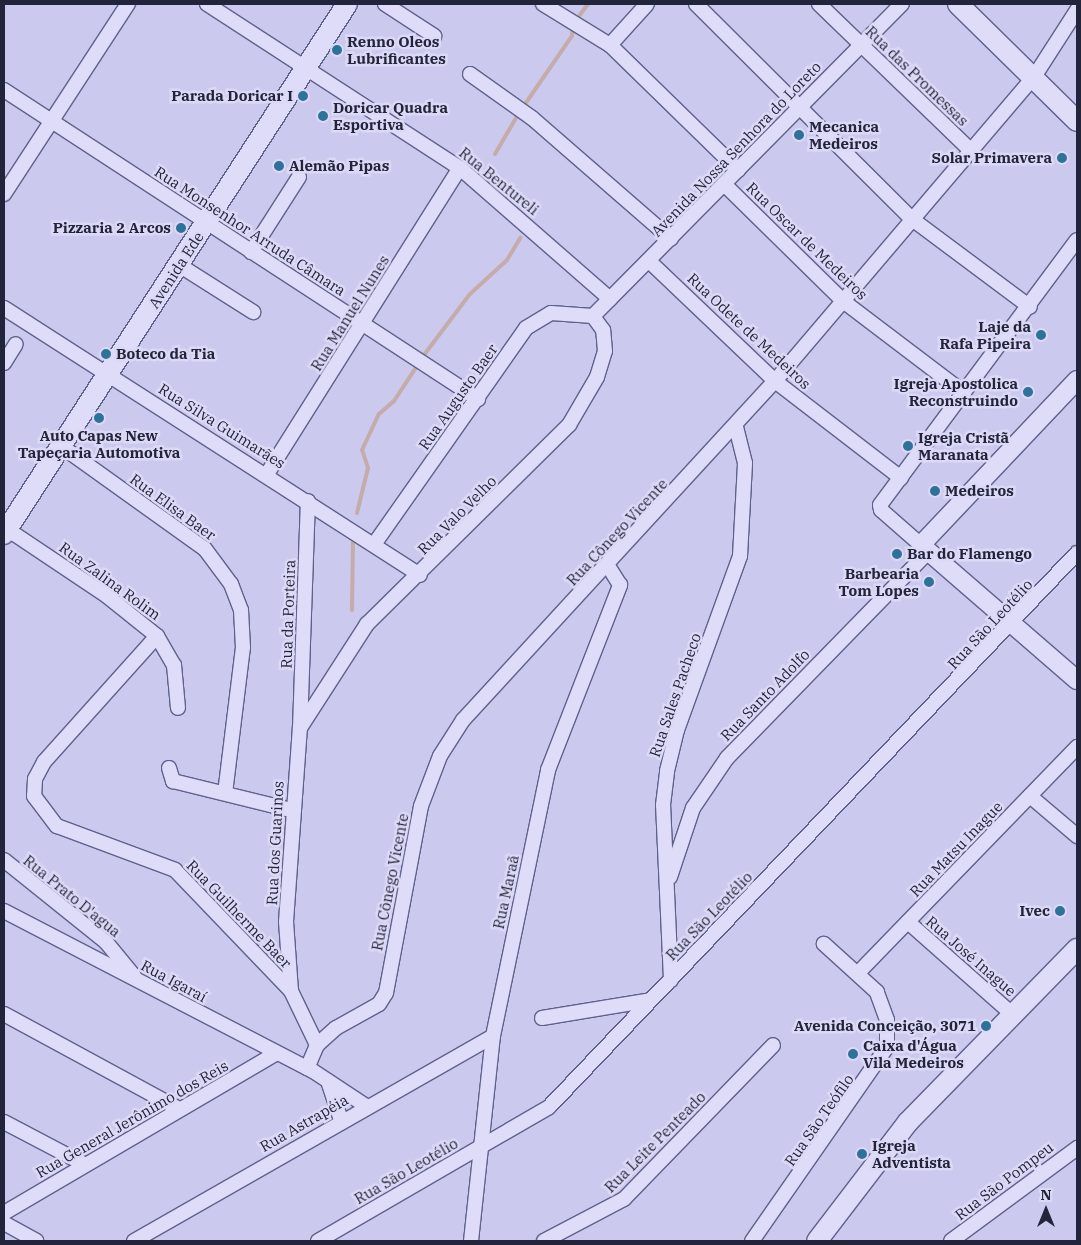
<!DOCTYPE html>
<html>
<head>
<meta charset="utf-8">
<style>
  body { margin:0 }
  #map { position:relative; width:1081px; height:1245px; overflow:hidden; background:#ccc9ee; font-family:"IBM Plex Serif",serif }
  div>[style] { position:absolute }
  .stream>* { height:4px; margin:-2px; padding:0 2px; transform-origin:2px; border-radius:2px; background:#c3acaa }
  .roads { filter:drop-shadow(1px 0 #5e628b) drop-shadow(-1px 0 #5e628b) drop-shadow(0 1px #5e628b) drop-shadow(0 -1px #5e628b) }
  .minor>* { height:14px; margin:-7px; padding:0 7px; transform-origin:7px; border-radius:7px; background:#dfdcf9 }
  .tertiary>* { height:18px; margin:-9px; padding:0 9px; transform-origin:9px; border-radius:9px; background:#dfdcf9 }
  .secondary>* { height:20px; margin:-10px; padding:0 10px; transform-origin:10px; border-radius:10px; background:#dfdcf9 }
  .dots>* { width:14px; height:14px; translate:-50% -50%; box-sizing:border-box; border:2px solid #dbd9f6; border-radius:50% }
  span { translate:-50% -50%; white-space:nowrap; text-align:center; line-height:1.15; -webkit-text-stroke:5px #dbd9f6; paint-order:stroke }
  .poi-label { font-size:15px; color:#21243b; font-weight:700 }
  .left { translate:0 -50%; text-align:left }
  .right { translate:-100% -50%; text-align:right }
  .street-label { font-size:15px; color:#21243b }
  .frame { position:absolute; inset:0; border:5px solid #21243b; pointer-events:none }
  .north { position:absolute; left:1021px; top:1185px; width:50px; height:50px; -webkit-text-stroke:4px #dbd9f6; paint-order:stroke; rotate:0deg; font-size:14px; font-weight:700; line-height:20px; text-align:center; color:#21243b }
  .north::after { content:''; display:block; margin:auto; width:18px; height:22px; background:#21243b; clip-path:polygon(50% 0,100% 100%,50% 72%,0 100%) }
</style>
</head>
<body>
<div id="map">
  <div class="stream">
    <div style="left:576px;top:20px;width:20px;rotate:-53deg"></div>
    <div style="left:523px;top:107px;width:86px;rotate:-55.4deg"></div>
    <div style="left:572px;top:36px;width:9px;rotate:-84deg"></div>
    <div style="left:495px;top:154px;width:48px;rotate:-59.7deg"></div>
    <div style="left:424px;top:355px;width:76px;rotate:-53deg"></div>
    <div style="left:470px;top:294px;width:50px;rotate:-42.6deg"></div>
    <div style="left:507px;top:260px;width:26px;rotate:-59deg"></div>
    <div style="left:357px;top:513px;width:46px;rotate:-76.3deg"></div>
    <div style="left:368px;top:468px;width:19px;rotate:-108deg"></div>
    <div style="left:362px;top:450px;width:40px;rotate:-65deg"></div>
    <div style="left:379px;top:414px;width:20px;rotate:-41deg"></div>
    <div style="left:394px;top:401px;width:42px;rotate:-56.7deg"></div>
    <div style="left:352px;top:610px;width:68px;rotate:-89.2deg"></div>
  </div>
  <div class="roads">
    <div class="minor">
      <div style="left:207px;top:4px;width:302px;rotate:33deg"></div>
      <div style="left:460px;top:168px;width:199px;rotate:41.1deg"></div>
      <div style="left:385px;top:4px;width:59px;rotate:33.1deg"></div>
      <div style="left:543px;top:4px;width:79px;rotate:31.5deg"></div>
      <div style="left:610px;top:45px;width:179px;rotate:44.3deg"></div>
      <div style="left:696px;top:4px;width:305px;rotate:44.9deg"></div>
      <div style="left:912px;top:219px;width:147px;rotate:36.7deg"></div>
      <div style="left:819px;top:4px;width:210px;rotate:44deg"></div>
      <div style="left:610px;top:45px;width:55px;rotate:-47.9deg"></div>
      <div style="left:470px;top:74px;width:76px;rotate:35.4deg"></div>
      <div style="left:532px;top:118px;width:184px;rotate:41deg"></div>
      <div style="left:4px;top:90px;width:566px;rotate:33.1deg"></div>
      <div style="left:724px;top:184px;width:167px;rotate:44.5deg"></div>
      <div style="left:843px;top:301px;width:152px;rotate:37.2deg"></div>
      <div style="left:4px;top:194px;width:227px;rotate:-56.9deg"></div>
      <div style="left:251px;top:252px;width:89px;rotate:-57.4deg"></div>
      <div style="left:649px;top:261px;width:174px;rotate:43.6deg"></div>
      <div style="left:775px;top:381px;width:159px;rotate:37.6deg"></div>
      <div style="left:179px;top:265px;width:88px;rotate:32.4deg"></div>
      <div style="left:4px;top:308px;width:494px;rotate:32.7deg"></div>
      <div style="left:593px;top:316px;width:439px;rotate:-45.3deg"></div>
      <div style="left:4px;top:363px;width:22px;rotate:-58deg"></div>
      <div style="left:61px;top:446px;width:177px;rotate:35.6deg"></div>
      <div style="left:205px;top:549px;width:44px;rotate:53.4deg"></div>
      <div style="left:231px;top:584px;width:28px;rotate:69deg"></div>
      <div style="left:241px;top:610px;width:37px;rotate:87deg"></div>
      <div style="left:243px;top:647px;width:147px;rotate:97deg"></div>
      <div style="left:267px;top:474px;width:362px;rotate:-57.8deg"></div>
      <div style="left:4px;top:527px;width:124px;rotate:33.8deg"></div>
      <div style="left:107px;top:596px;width:64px;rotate:38.7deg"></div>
      <div style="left:157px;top:636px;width:34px;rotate:60deg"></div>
      <div style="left:174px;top:665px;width:43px;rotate:84.7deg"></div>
      <div style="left:375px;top:543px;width:263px;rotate:-54.9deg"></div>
      <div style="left:526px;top:328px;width:29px;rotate:-31deg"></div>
      <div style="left:551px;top:313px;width:42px;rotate:4.1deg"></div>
      <div style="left:921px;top:545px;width:53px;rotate:-138.8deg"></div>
      <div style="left:881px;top:510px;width:5px;rotate:-101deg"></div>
      <div style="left:880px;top:505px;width:330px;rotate:-53.4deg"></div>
      <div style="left:157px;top:636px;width:169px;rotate:131.9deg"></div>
      <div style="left:44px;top:762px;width:19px;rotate:118deg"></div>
      <div style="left:35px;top:779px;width:17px;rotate:93deg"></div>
      <div style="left:34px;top:796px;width:38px;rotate:53deg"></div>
      <div style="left:57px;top:826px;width:126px;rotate:20.4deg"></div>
      <div style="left:175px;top:870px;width:168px;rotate:46.2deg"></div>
      <div style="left:291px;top:991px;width:60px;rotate:64.3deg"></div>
      <div style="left:317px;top:1045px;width:25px;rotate:113deg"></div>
      <div style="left:300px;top:728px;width:124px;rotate:-57.2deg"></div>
      <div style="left:367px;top:624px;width:284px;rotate:-44.6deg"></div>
      <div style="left:569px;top:425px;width:56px;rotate:-59.7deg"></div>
      <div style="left:597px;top:377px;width:27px;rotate:-73deg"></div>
      <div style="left:605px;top:351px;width:21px;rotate:-95deg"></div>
      <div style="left:603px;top:330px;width:17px;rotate:-126deg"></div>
      <div style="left:169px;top:768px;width:14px;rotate:73deg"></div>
      <div style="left:173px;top:781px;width:122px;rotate:13.8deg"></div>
      <div style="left:1030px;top:796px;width:62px;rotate:40.4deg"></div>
      <div style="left:4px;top:860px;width:131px;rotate:38.8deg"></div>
      <div style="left:106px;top:942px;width:44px;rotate:50.5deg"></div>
      <div style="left:670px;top:877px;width:73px;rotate:-71.6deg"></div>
      <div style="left:693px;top:808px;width:60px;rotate:-55.8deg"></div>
      <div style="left:727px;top:758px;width:288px;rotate:-45.7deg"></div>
      <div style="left:4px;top:911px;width:348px;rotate:27.4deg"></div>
      <div style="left:313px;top:1071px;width:64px;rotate:33.4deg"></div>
      <div style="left:908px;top:922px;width:140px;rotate:41.5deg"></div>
      <div style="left:858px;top:973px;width:315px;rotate:-45.9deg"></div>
      <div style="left:671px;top:980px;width:175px;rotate:-92.6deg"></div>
      <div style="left:663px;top:805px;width:34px;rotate:-83deg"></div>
      <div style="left:667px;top:771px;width:42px;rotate:-76.3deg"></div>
      <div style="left:677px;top:730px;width:185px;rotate:-70.1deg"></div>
      <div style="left:740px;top:556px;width:93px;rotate:-86.9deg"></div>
      <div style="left:745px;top:463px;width:38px;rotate:-104deg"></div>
      <div style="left:291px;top:991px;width:69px;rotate:-94.1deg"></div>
      <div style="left:286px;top:922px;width:195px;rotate:-85.9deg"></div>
      <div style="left:300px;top:728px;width:227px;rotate:-88deg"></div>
      <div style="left:4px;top:1014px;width:199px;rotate:28.5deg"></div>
      <div style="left:542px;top:1018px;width:110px;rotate:-9.4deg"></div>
      <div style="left:317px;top:1045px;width:25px;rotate:-42deg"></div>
      <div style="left:336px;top:1028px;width:49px;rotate:-29.2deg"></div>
      <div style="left:379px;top:1004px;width:13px;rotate:-58deg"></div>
      <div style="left:386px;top:993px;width:190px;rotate:-79.4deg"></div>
      <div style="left:421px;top:806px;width:53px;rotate:-69.2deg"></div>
      <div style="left:440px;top:756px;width:43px;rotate:-57.4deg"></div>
      <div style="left:463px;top:720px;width:461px;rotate:-47.4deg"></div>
      <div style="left:775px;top:381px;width:399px;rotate:-49.6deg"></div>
      <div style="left:1034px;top:77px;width:80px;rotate:-57.3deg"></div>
      <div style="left:328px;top:1081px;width:41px;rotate:71.6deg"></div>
      <div style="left:4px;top:1122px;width:90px;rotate:27.7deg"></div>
      <div style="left:4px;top:1213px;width:316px;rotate:-30.4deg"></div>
      <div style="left:4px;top:1223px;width:37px;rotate:29deg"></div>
      <div style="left:134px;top:1241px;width:413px;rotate:-29.7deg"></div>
      <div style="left:318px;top:1241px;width:267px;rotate:-30.1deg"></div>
      <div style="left:549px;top:1107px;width:765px;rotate:-46.38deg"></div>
      <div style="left:471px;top:1241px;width:206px;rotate:-83.9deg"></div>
      <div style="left:493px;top:1036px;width:272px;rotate:-78.3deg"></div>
      <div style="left:548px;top:770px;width:199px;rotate:-68.7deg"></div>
      <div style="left:620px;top:585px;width:22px;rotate:-122deg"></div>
      <div style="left:544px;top:1241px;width:90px;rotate:-27.7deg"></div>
      <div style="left:624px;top:1199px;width:214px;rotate:-45.9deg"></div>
      <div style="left:752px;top:1241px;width:236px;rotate:-55.2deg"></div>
      <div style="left:887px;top:1047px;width:27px;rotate:-90deg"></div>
      <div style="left:887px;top:1020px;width:30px;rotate:-110deg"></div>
      <div style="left:877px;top:992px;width:72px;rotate:-137.8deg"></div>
      <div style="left:951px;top:1241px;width:157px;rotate:-36.4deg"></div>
    </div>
    <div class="tertiary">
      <div style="left:1077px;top:380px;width:227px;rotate:133.4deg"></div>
      <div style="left:921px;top:545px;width:206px;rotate:40.9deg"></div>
    </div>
    <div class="secondary">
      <div style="left:958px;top:4px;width:167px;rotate:44.5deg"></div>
      <div style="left:4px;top:534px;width:631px;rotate:-57.09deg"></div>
      <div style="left:817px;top:1241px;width:150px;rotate:-52.6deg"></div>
      <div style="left:908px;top:1122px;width:242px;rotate:-45.7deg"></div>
    </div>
  </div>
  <div class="dots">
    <div style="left:337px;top:50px;background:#2e7199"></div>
    <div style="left:303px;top:96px;background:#2e7199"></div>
    <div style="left:323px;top:116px;background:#2e7199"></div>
    <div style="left:799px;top:135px;background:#2e7199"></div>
    <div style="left:1062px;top:158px;background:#2e7199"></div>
    <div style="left:279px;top:166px;background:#2e7199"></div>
    <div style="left:181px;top:228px;background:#2e7199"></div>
    <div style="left:1041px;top:335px;background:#2e7199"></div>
    <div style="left:106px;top:354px;background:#2e7199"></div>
    <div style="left:1028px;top:392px;background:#2e7199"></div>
    <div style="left:99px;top:418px;background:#2e7199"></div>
    <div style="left:908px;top:446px;background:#2e7199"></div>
    <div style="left:935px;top:491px;background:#2e7199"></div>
    <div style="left:897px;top:554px;background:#2e7199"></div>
    <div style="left:929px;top:582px;background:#2e7199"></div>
    <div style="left:1060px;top:911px;background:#2e7199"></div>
    <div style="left:986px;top:1026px;background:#2e7199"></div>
    <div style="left:853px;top:1054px;background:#2e7199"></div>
    <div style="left:862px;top:1154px;background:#2e7199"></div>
  </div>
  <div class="poi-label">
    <span class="left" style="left:347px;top:50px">Renno Oleos<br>Lubrificantes</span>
    <span class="right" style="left:293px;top:96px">Parada Doricar I</span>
    <span class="left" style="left:333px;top:116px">Doricar Quadra<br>Esportiva</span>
    <span class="left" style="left:809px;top:135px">Mecanica<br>Medeiros</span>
    <span class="right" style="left:1052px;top:158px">Solar Primavera</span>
    <span class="left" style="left:289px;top:166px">Alemão Pipas</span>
    <span class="right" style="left:171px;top:228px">Pizzaria 2 Arcos</span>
    <span class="right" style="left:1031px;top:335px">Laje da<br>Rafa Pipeira</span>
    <span class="left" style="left:116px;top:354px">Boteco da Tia</span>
    <span class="right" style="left:1018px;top:392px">Igreja Apostolica<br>Reconstruindo</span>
    <span style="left:99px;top:444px">Auto Capas New<br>Tapeçaria Automotiva</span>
    <span class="left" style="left:918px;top:446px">Igreja Cristã<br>Maranata</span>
    <span class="left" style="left:945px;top:491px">Medeiros</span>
    <span class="left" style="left:907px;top:554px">Bar do Flamengo</span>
    <span class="right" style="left:919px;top:582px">Barbearia<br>Tom Lopes</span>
    <span class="right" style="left:1050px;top:911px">Ivec</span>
    <span class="right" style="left:976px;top:1026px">Avenida Conceição, 3071</span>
    <span class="left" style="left:863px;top:1054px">Caixa d'Água<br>Vila Medeiros</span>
    <span class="left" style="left:872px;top:1154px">Igreja<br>Adventista</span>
  </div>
  <div class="street-label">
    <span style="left:917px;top:76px;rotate:44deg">Rua das Promessas</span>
    <span style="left:736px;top:149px;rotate:-46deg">Avenida Nossa Senhora do Loreto</span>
    <span style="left:499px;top:181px;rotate:39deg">Rua Bentureli</span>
    <span style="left:250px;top:231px;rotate:33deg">Rua Monsenhor Arruda Câmara</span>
    <span style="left:807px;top:241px;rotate:44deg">Rua Oscar de Medeiros</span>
    <span style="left:176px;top:270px;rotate:-57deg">Avenida Ede</span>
    <span style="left:350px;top:313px;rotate:-58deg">Rua Manuel Nunes</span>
    <span style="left:749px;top:331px;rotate:43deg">Rua Odete de Medeiros</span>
    <span style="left:458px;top:397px;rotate:-55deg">Rua Augusto Baer</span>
    <span style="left:222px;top:426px;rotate:32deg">Rua Silva Guimarães</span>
    <span style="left:173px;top:507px;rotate:36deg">Rua Elisa Baer</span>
    <span style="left:457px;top:515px;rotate:-45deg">Rua Valo Velho</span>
    <span style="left:617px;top:532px;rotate:-47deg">Rua Cônego Vicente</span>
    <span style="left:110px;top:581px;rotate:36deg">Rua Zalina Rolim</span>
    <span style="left:288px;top:614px;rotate:-88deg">Rua da Porteira</span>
    <span style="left:990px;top:624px;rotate:-47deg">Rua São Leotélio</span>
    <span style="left:675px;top:695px;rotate:-71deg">Rua Sales Pacheco</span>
    <span style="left:765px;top:695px;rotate:-46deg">Rua Santo Adolfo</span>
    <span style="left:275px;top:843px;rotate:-87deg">Rua dos Guarinos</span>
    <span style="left:956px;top:849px;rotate:-46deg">Rua Matsu Inague</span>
    <span style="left:390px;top:882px;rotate:-79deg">Rua Cônego Vicente</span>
    <span style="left:506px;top:892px;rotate:-78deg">Rua Maraã</span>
    <span style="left:72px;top:896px;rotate:39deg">Rua Prato D'agua</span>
    <span style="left:239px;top:914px;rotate:46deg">Rua Guilherme Baer</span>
    <span style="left:709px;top:916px;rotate:-46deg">Rua São Leotélio</span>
    <span style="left:971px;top:956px;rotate:41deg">Rua José Inague</span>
    <span style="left:174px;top:981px;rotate:28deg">Rua Igaraí</span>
    <span style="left:132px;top:1119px;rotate:-30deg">Rua General Jerônimo dos Reis</span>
    <span style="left:819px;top:1120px;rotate:-55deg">Rua São Teófilo</span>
    <span style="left:304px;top:1123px;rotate:-30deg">Rua Astrapéia</span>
    <span style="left:655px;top:1142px;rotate:-45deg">Rua Leite Penteado</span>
    <span style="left:406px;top:1171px;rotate:-30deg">Rua São Leotélio</span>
    <span style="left:1004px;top:1181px;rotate:-37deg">Rua São Pompeu</span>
  </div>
  <div class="frame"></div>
  <div class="north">N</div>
</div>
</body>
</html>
